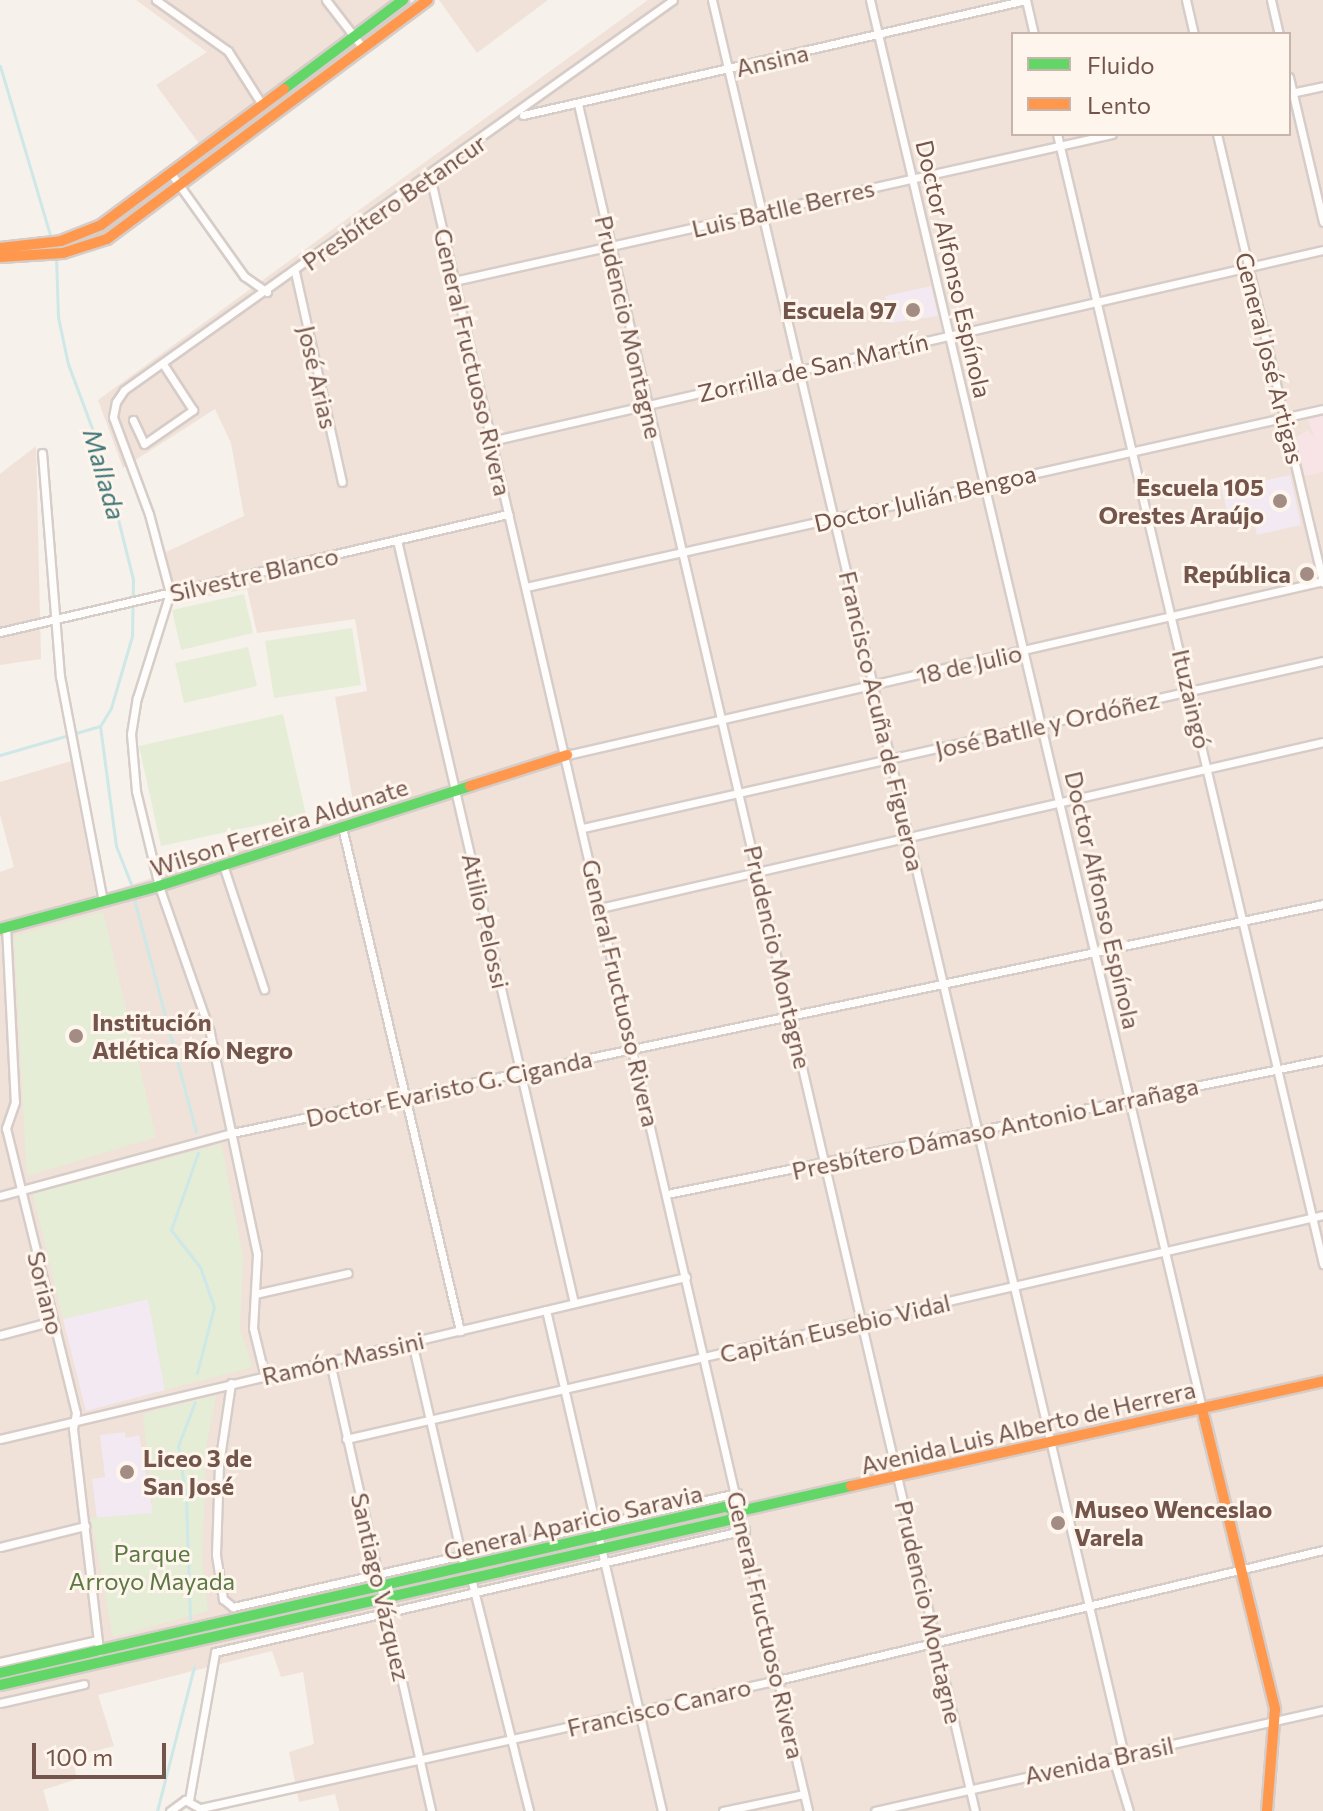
<!DOCTYPE html>
<html>
<head>
<meta charset="utf-8">
<style>
  body { margin:0 }
  #map { position:relative; width:1323px; height:1811px; overflow:hidden; background:#f7f1eb; font-family:Commissioner,sans-serif }
  div>[style] { position:absolute }
  .residential>* { inset:0; background:#f0e2d9 }
  .education>* { inset:0; background:#f2e9f2 }
  .medical>* { inset:0; background:#f8e4e6 }
  .green>* { inset:0; background:#e6edd6 }
  .stream>* { height:3px; margin:-1.5px; padding:0 1.5px; transform-origin:1.5px; border-radius:1.5px; background:#cde8e7 }
  .roads { filter:drop-shadow(2px 0 #d6ccc8) drop-shadow(-2px 0 #d6ccc8) drop-shadow(0 2px #d6ccc8) drop-shadow(0 -2px #d6ccc8) }
  .street>* { height:7px; margin:-3.5px; padding:0 3.5px; transform-origin:3.5px; border-radius:3.5px; background:#fefdfc }
  .fast>* { height:10px; margin:-5px; padding:0 5px; transform-origin:5px; border-radius:5px; background:#63d668 }
  .slow>* { height:10px; margin:-5px; padding:0 5px; transform-origin:5px; border-radius:5px; background:#ff974d }
  .dots>* { width:22px; height:22px; translate:-50% -50%; box-sizing:border-box; border:4px solid #fef5ec; border-radius:50% }
  span { translate:-50% -50%; white-space:nowrap; text-align:center; line-height:1.15; -webkit-text-stroke:6px #fef5ec; paint-order:stroke }
  .street-label { font-size:24px; color:#74554c }
  .poi-label { font-size:24px; color:#74554c; font-weight:700 }
  .right { translate:-100% -50%; text-align:right }
  .left { translate:0 -50%; text-align:left }
  .park-label { font-size:24px; color:#5b7943 }
  .water-label { font-size:26px; color:#407779; font-style:italic }
  .legend { position:absolute; left:1011px; top:32px; width:280px; height:104px; box-sizing:border-box; background:#fef5ec; border:2px solid #c7b5ac; margin:0; padding:10px 14px; list-style:none; font-size:24px; color:#74554c }
  .legend li { display:flex; align-items:center; gap:16px; height:40px }
  .legend b { width:40px; border:2px solid #c7b5ac }
  .scale { position:absolute; left:32px; top:1743px; width:134px; height:36px; box-sizing:border-box; border:4px solid #74554c; border-top:0; padding-left:10px; font-size:24px; line-height:28px; white-space:nowrap; color:#74554c; -webkit-text-stroke:6px #fef5ec; paint-order:stroke }
</style>
</head>
<body>
<div id="map">
  <div class="residential">
    <div style="clip-path:polygon(136px 0,408px 0,209px 157px,156px 85px,207px 52px)"></div>
    <div style="clip-path:polygon(439px 0,548px 0,477px 53px)"></div>
    <div style="clip-path:polygon(evenodd,648px 0,1323px 0,1323px 1811px,339px 1811px,335px 1794px,299px 1802px,289px 1752px,314px 1744px,303px 1672px,281px 1677px,272px 1651px,98px 1695px,114px 1746px,72px 1757px,77px 1779px,43px 1790px,49px 1811px,0 1811px,0 872px,14px 867px,0 815px,0 782px,71px 761px,96px 896px,355px 813px,335px 697px,367px 691px,355px 619px,257px 633px,247px 589px,176px 602px,166px 552px,244px 516px,231px 443px,215px 409px,123px 468px,98px 400px,648px 0,1013px 34px,1289px 34px,1289px 134px,1013px 134px,1013px 34px)"></div>
    <div style="clip-path:polygon(36px 446px,41px 659px,0 665px,0 474px)"></div>
  </div>
  <div class="education">
    <div style="clip-path:polygon(931px 286px,938px 316px,891px 323px,885px 296px)"></div>
    <div style="clip-path:polygon(1290px 475px,1301px 525px,1257px 535px,1251px 510px,1228px 515px,1222px 490px)"></div>
    <div style="clip-path:polygon(148px 1299px,165px 1390px,86px 1411px,63px 1319px)"></div>
    <div style="clip-path:polygon(125px 1432px,126px 1438px,139px 1435px,153px 1513px,97px 1519px,92px 1479px,105px 1477px,100px 1435px)"></div>
  </div>
  <div class="medical">
    <div style="clip-path:polygon(1323px 416px,1323px 472px,1305px 476px,1296px 438px,1308px 430px,1315px 439px,1308px 420px)"></div>
  </div>
  <div class="green">
    <div style="clip-path:polygon(244px 594px,253px 633px,181px 650px,172px 610px)"></div>
    <div style="clip-path:polygon(352px 628px,361px 685px,274px 698px,265px 641px)"></div>
    <div style="clip-path:polygon(248px 647px,257px 686px,184px 703px,175px 663px)"></div>
    <div style="clip-path:polygon(283px 714px,306px 815px,161px 846px,139px 746px)"></div>
    <div style="clip-path:polygon(103px 912px,156px 1137px,27px 1176px,14px 936px)"></div>
    <div style="clip-path:polygon(221px 1144px,243px 1257px,240px 1329px,252px 1367px,165px 1390px,148px 1299px,63px 1319px,33px 1194px)"></div>
    <div style="clip-path:polygon(216px 1395px,206px 1448px,202px 1563px,208px 1611px,113px 1637px,91px 1518px,153px 1513px,143px 1414px)"></div>
  </div>
  <div class="stream">
    <div style="left:0;top:66px;width:179px;rotate:73.5deg"></div>
    <div style="left:56px;top:257px;width:60px;rotate:88.1deg"></div>
    <div style="left:58px;top:317px;width:48px;rotate:78deg"></div>
    <div style="left:68px;top:364px;width:97px;rotate:69.5deg"></div>
    <div style="left:102px;top:455px;width:128px;rotate:76deg"></div>
    <div style="left:133px;top:579px;width:57px;rotate:91deg"></div>
    <div style="left:132px;top:636px;width:75px;rotate:106.3deg"></div>
    <div style="left:111px;top:708px;width:21px;rotate:121deg"></div>
    <div style="left:100px;top:726px;width:121px;rotate:82.4deg"></div>
    <div style="left:116px;top:846px;width:41px;rotate:68.5deg"></div>
    <div style="left:0;top:755px;width:104px;rotate:-16.2deg"></div>
    <div style="left:134px;top:899px;width:241px;rotate:75.1deg"></div>
    <div style="left:197px;top:1373px;width:68px;rotate:-75.6deg"></div>
    <div style="left:214px;top:1307px;width:42px;rotate:-109.3deg"></div>
    <div style="left:200px;top:1267px;width:47px;rotate:-128.1deg"></div>
    <div style="left:171px;top:1230px;width:82px;rotate:-70.7deg"></div>
    <div style="left:190px;top:1619px;width:121px;rotate:-91.9deg"></div>
    <div style="left:186px;top:1498px;width:53px;rotate:-98.7deg"></div>
    <div style="left:178px;top:1446px;width:47px;rotate:-68.9deg"></div>
    <div style="left:157px;top:1811px;width:149px;rotate:-75.6deg"></div>
  </div>
  <div class="roads">
    <div class="street">
      <div style="left:156px;top:0;width:88px;rotate:35.3deg"></div>
      <div style="left:228px;top:51px;width:62px;rotate:57.6deg"></div>
      <div style="left:326px;top:0;width:61px;rotate:52.4deg"></div>
      <div style="left:712px;top:0;width:1803px;rotate:76.79deg"></div>
      <div style="left:870px;top:0;width:1448px;rotate:76.74deg"></div>
      <div style="left:1026px;top:0;width:35px;rotate:77deg"></div>
      <div style="left:1186px;top:0;width:35px;rotate:77deg"></div>
      <div style="left:1271px;top:0;width:35px;rotate:77deg"></div>
      <div style="left:1289px;top:77px;width:149px;rotate:76.8deg"></div>
      <div style="left:1291px;top:93px;width:33px;rotate:-12deg"></div>
      <div style="left:578px;top:104px;width:1753px;rotate:76.91deg"></div>
      <div style="left:523px;top:115px;width:516px;rotate:-12.88deg"></div>
      <div style="left:1057px;top:134px;width:1161px;rotate:76.75deg"></div>
      <div style="left:1217px;top:134px;width:461px;rotate:76.7deg"></div>
      <div style="left:170px;top:172px;width:128px;rotate:54.6deg"></div>
      <div style="left:244px;top:276px;width:28px;rotate:35deg"></div>
      <div style="left:430px;top:176px;width:1678px;rotate:76.98deg"></div>
      <div style="left:295px;top:272px;width:215px;rotate:77.4deg"></div>
      <div style="left:454px;top:281px;width:674px;rotate:-12.59deg"></div>
      <div style="left:133px;top:420px;width:26px;rotate:65deg"></div>
      <div style="left:144px;top:444px;width:60px;rotate:-34.8deg"></div>
      <div style="left:193px;top:410px;width:55px;rotate:-123.1deg"></div>
      <div style="left:491px;top:441px;width:854px;rotate:-12.93deg"></div>
      <div style="left:42px;top:453px;width:224px;rotate:85.4deg"></div>
      <div style="left:60px;top:676px;width:230px;rotate:79.2deg"></div>
      <div style="left:397px;top:540px;width:783px;rotate:76.94deg"></div>
      <div style="left:526px;top:587px;width:817px;rotate:-12.59deg"></div>
      <div style="left:0;top:632px;width:522px;rotate:-13.08deg"></div>
      <div style="left:567px;top:755px;width:776px;rotate:-12.96deg"></div>
      <div style="left:342px;top:827px;width:518px;rotate:76.82deg"></div>
      <div style="left:583px;top:828px;width:759px;rotate:-12.72deg"></div>
      <div style="left:223px;top:865px;width:131px;rotate:71.7deg"></div>
      <div style="left:600px;top:908px;width:742px;rotate:-12.93deg"></div>
      <div style="left:6px;top:927px;width:175px;rotate:87.1deg"></div>
      <div style="left:15px;top:1102px;width:28px;rotate:109deg"></div>
      <div style="left:6px;top:1128px;width:293px;rotate:76.2deg"></div>
      <div style="left:76px;top:1413px;width:16px;rotate:101deg"></div>
      <div style="left:73px;top:1429px;width:224px;rotate:83.3deg"></div>
      <div style="left:667px;top:1194px;width:670px;rotate:-11.54deg"></div>
      <div style="left:0;top:1196px;width:240px;rotate:-15.2deg"></div>
      <div style="left:232px;top:1133px;width:1115px;rotate:-11.85deg"></div>
      <div style="left:255px;top:1294px;width:95px;rotate:-12.7deg"></div>
      <div style="left:546px;top:1310px;width:514px;rotate:76.96deg"></div>
      <div style="left:0;top:1335px;width:55px;rotate:-14.8deg"></div>
      <div style="left:412px;top:1342px;width:231px;rotate:77deg"></div>
      <div style="left:330px;top:1362px;width:460px;rotate:77.3deg"></div>
      <div style="left:265px;top:1377px;width:50px;rotate:-103.8deg"></div>
      <div style="left:253px;top:1328px;width:74px;rotate:-86.9deg"></div>
      <div style="left:257px;top:1254px;width:227px;rotate:-102deg"></div>
      <div style="left:210px;top:1032px;width:155px;rotate:-109.3deg"></div>
      <div style="left:159px;top:886px;width:98px;rotate:-103.6deg"></div>
      <div style="left:136px;top:791px;width:57px;rotate:-95deg"></div>
      <div style="left:131px;top:734px;width:36px;rotate:-81deg"></div>
      <div style="left:137px;top:698px;width:110px;rotate:-72.6deg"></div>
      <div style="left:170px;top:593px;width:82px;rotate:-104.9deg"></div>
      <div style="left:149px;top:514px;width:103px;rotate:-110.4deg"></div>
      <div style="left:113px;top:417px;width:15px;rotate:-79deg"></div>
      <div style="left:116px;top:402px;width:14px;rotate:-56deg"></div>
      <div style="left:124px;top:390px;width:673px;rotate:-35.39deg"></div>
      <div style="left:231px;top:1383px;width:82px;rotate:98.4deg"></div>
      <div style="left:219px;top:1464px;width:91px;rotate:91.9deg"></div>
      <div style="left:216px;top:1555px;width:45px;rotate:81deg"></div>
      <div style="left:223px;top:1599px;width:13px;rotate:39deg"></div>
      <div style="left:233px;top:1607px;width:517px;rotate:-12.75deg"></div>
      <div style="left:0;top:1439px;width:705px;rotate:-13.29deg"></div>
      <div style="left:346px;top:1439px;width:1002px;rotate:-12.91deg"></div>
      <div style="left:0;top:1547px;width:88px;rotate:-13.9deg"></div>
      <div style="left:471px;top:1578px;width:240px;rotate:76deg"></div>
      <div style="left:0;top:1662px;width:100px;rotate:-12.7deg"></div>
      <div style="left:0;top:1703px;width:86px;rotate:-12.7deg"></div>
      <div style="left:1113px;top:1758px;width:55px;rotate:73.2deg"></div>
      <div style="left:189px;top:1800px;width:150px;rotate:-80deg"></div>
      <div style="left:215px;top:1652px;width:544px;rotate:-12.96deg"></div>
      <div style="left:201px;top:1808px;width:591px;rotate:-12.51deg"></div>
      <div style="left:778px;top:1680px;width:560px;rotate:-13.42deg"></div>
      <div style="left:170px;top:1811px;width:19px;rotate:-36deg"></div>
      <div style="left:185px;top:1800px;width:18px;rotate:29deg"></div>
      <div style="left:723px;top:1811px;width:83px;rotate:-11.9deg"></div>
      <div style="left:875px;top:1811px;width:459px;rotate:-12.7deg"></div>
    </div>
    <div class="fast">
      <div style="left:284px;top:89px;width:149px;rotate:-36.8deg"></div>
      <div style="left:0;top:929px;width:165px;rotate:-15.1deg"></div>
      <div style="left:159px;top:886px;width:327px;rotate:-17.8deg"></div>
      <div style="left:0;top:1673px;width:744px;rotate:-12.9deg"></div>
      <div style="left:725px;top:1507px;width:16px;rotate:15deg"></div>
      <div style="left:740px;top:1511px;width:114px;rotate:-12.7deg"></div>
      <div style="left:0;top:1685px;width:747px;rotate:-12.75deg"></div>
      <div style="left:729px;top:1520px;width:14px;rotate:-39deg"></div>
    </div>
    <div class="slow">
      <div style="left:0;top:248px;width:61px;rotate:-6.5deg"></div>
      <div style="left:61px;top:241px;width:43px;rotate:-21.8deg"></div>
      <div style="left:101px;top:225px;width:228px;rotate:-36.6deg"></div>
      <div style="left:0;top:257px;width:63px;rotate:-3.6deg"></div>
      <div style="left:63px;top:253px;width:46px;rotate:-17.7deg"></div>
      <div style="left:107px;top:239px;width:400px;rotate:-36.7deg"></div>
      <div style="left:470px;top:786px;width:102px;rotate:-17.7deg"></div>
      <div style="left:1202px;top:1409px;width:309px;rotate:76.3deg"></div>
      <div style="left:1275px;top:1709px;width:102px;rotate:94.5deg"></div>
      <div style="left:851px;top:1486px;width:484px;rotate:-12.5deg"></div>
    </div>
  </div>
  <div class="dots">
    <div style="left:913px;top:310px;background:#a28c84"></div>
    <div style="left:1280px;top:501px;background:#a28c84"></div>
    <div style="left:1307px;top:574px;background:#a28c84"></div>
    <div style="left:76px;top:1036px;background:#a28c84"></div>
    <div style="left:127px;top:1472px;background:#a28c84"></div>
    <div style="left:1058px;top:1523px;background:#a28c84"></div>
  </div>
  <div class="street-label">
    <span style="left:772px;top:60px;rotate:-13deg">Ansina</span>
    <span style="left:394px;top:202px;rotate:-35deg">Presbítero Betancur</span>
    <span style="left:783px;top:208px;rotate:-13deg">Luis Batlle Berres</span>
    <span style="left:954px;top:269px;rotate:77deg">Doctor Alfonso Espínola</span>
    <span style="left:629px;top:327px;rotate:77deg">Prudencio Montagne</span>
    <span style="left:1270px;top:358px;rotate:76deg">General José Artigas</span>
    <span style="left:473px;top:362px;rotate:77deg">General Fructuoso Rivera</span>
    <span style="left:813px;top:367px;rotate:-13deg">Zorrilla de San Martín</span>
    <span style="left:318px;top:377px;rotate:77deg">José Arias</span>
    <span style="left:925px;top:498px;rotate:-13deg">Doctor Julián Bengoa</span>
    <span style="left:254px;top:574px;rotate:-13deg">Silvestre Blanco</span>
    <span style="left:969px;top:664px;rotate:-13deg">18 de Julio</span>
    <span style="left:1192px;top:699px;rotate:77deg">Ituzaingó</span>
    <span style="left:882px;top:721px;rotate:77deg">Francisco Acuña de Figueroa</span>
    <span style="left:1047px;top:724px;rotate:-13deg">José Batlle y Ordóñez</span>
    <span style="left:279px;top:827px;rotate:-18deg">Wilson Ferreira Aldunate</span>
    <span style="left:1103px;top:900px;rotate:77deg">Doctor Alfonso Espínola</span>
    <span style="left:486px;top:921px;rotate:77deg">Atilio Pelossi</span>
    <span style="left:778px;top:957px;rotate:77deg">Prudencio Montagne</span>
    <span style="left:621px;top:993px;rotate:77deg">General Fructuoso Rivera</span>
    <span style="left:449px;top:1088px;rotate:-12deg">Doctor Evaristo G. Ciganda</span>
    <span style="left:995px;top:1128px;rotate:-12deg">Presbítero Dámaso Antonio Larrañaga</span>
    <span style="left:46px;top:1293px;rotate:76deg">Soriano</span>
    <span style="left:835px;top:1328px;rotate:-13deg">Capitán Eusebio Vidal</span>
    <span style="left:343px;top:1358px;rotate:-13deg">Ramón Massini</span>
    <span style="left:1028px;top:1427px;rotate:-13deg">Avenida Luis Alberto de Herrera</span>
    <span style="left:573px;top:1522px;rotate:-13deg">General Aparicio Saravia</span>
    <span style="left:381px;top:1587px;rotate:77deg">Santiago Vázquez</span>
    <span style="left:929px;top:1612px;rotate:77deg">Prudencio Montagne</span>
    <span style="left:766px;top:1625px;rotate:77deg">General Fructuoso Rivera</span>
    <span style="left:659px;top:1707px;rotate:-13deg">Francisco Canaro</span>
    <span style="left:1099px;top:1760px;rotate:-12deg">Avenida Brasil</span>
  </div>
  <div class="poi-label">
    <span class="right" style="left:897px;top:310px">Escuela 97</span>
    <span class="right" style="left:1264px;top:501px">Escuela 105<br>Orestes Araújo</span>
    <span class="right" style="left:1291px;top:574px">República</span>
    <span class="left" style="left:92px;top:1036px">Institución<br>Atlética Río Negro</span>
    <span class="left" style="left:143px;top:1472px">Liceo 3 de<br>San José</span>
    <span class="left" style="left:1074px;top:1523px">Museo Wenceslao<br>Varela</span>
  </div>
  <div class="park-label">
    <span style="left:152px;top:1567px">Parque<br>Arroyo Mayada</span>
  </div>
  <div class="water-label">
    <span style="left:105px;top:474px;rotate:74deg">Mallada</span>
  </div>
  <ul class="legend">
  <li><b style="height:10px;background:#63d668"></b>Fluido</li>
  <li><b style="height:10px;background:#ff974d"></b>Lento</li>
  </ul>
  <div class="scale">100 m</div>
</div>
</body>
</html>
